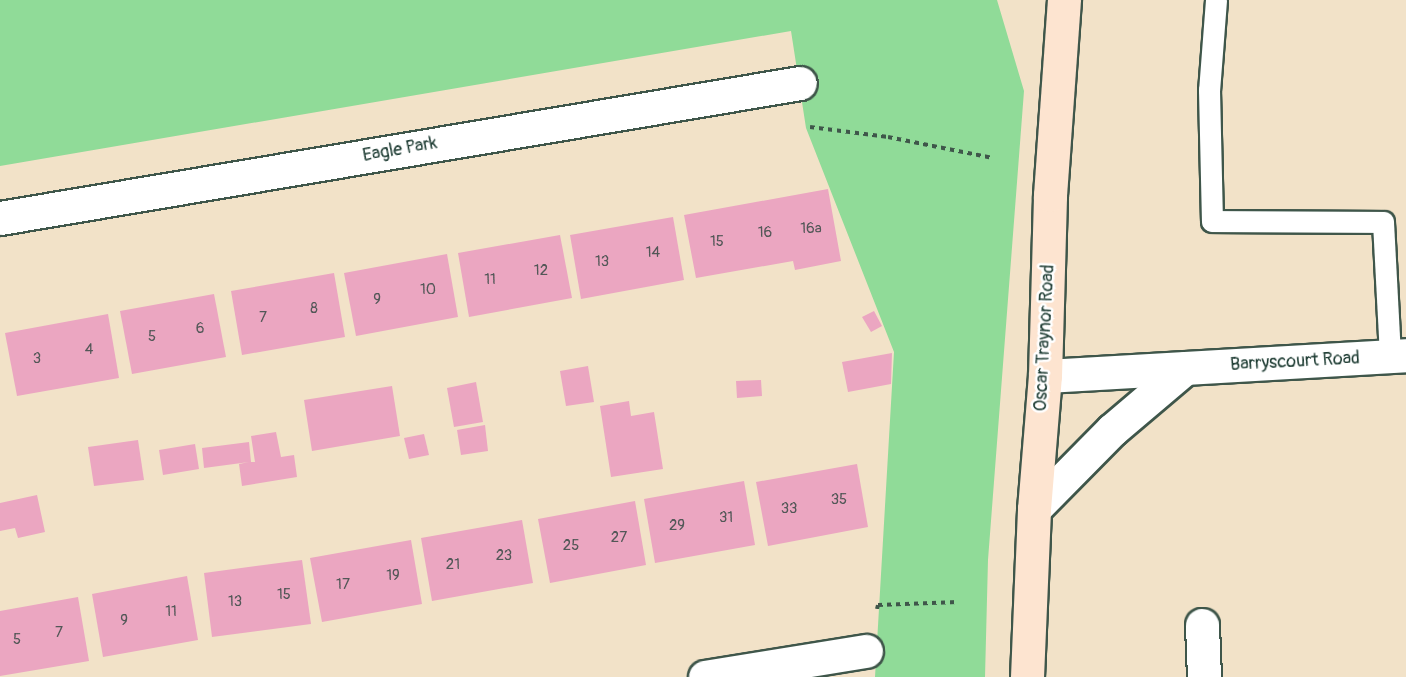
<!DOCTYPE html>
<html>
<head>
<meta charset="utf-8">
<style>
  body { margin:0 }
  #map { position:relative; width:1406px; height:677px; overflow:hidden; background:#f2e2c8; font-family:Pangolin,sans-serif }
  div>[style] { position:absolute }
  .green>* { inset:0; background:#90db98 }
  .building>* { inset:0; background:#eba6c1 }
  .path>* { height:4px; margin-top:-2px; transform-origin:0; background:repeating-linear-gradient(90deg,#3f564a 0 4.5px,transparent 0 9px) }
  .roads { filter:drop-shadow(2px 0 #3f564a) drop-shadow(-2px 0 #3f564a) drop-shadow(0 2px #3f564a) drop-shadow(0 -2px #3f564a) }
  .service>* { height:21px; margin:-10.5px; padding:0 10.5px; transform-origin:10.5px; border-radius:10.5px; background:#fff }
  .minor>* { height:33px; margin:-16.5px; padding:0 16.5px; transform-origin:16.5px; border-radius:16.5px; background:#fff }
  .tertiary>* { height:33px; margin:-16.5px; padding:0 16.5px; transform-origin:16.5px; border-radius:16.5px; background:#fff }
  .secondary>* { height:33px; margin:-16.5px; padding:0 16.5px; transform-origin:16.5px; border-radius:16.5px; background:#fde4d0 }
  span { translate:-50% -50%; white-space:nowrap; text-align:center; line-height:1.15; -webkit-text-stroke:5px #fff; paint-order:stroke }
  .number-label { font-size:15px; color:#525757 }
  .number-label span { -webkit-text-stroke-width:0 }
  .street-label { font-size:18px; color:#1f3d34 }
</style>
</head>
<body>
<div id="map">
  <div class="green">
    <div style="clip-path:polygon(0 0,997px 0,1024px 91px,988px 560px,985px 677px,875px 677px,894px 352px,806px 128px,791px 31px,0 166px)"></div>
  </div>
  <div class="building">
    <div style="clip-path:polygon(828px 189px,841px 261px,795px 270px,793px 261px,696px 278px,684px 215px)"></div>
    <div style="clip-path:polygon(673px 217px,684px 280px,581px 299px,570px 235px)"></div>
    <div style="clip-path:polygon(560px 235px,572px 298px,469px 317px,458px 253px)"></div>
    <div style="clip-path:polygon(447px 254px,458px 317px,356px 336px,344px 273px)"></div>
    <div style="clip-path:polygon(334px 273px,345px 337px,242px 355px,231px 291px)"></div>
    <div style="clip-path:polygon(214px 294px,226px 357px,132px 374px,120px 311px)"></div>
    <div style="clip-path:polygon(874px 311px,882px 326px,871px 332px,862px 317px)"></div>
    <div style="clip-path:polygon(108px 314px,119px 378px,17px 396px,5px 333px)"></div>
    <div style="clip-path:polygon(892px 353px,891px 384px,848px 392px,842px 362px)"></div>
    <div style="clip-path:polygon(588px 366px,594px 402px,566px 406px,560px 371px)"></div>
    <div style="clip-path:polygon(761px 380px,762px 396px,737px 398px,736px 381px)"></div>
    <div style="clip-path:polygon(476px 382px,483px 422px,454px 427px,447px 388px)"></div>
    <div style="clip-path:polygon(392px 386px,400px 436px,312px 451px,304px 400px)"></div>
    <div style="clip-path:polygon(629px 401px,631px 416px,654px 412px,663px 469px,611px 477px,600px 406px)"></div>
    <div style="clip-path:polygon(485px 425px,488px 451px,461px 455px,457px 430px)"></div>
    <div style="clip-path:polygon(276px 432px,281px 457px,294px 455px,297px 477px,242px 486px,239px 464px,249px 462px,204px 468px,202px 448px,249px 442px,251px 462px,255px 462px,251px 436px)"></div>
    <div style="clip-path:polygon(424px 434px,429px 455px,409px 459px,404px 438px)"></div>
    <div style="clip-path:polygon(138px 440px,144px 480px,94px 486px,88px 447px)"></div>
    <div style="clip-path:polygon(195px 444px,199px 469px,163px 475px,159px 450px)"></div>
    <div style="clip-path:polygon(857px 464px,868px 527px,768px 546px,756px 482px)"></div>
    <div style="clip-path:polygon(744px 481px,755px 545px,655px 563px,644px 499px)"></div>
    <div style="clip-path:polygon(37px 495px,45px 532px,18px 538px,15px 528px,0 531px,0 503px)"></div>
    <div style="clip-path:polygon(635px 501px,646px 565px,550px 583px,538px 519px)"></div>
    <div style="clip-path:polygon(522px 520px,533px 583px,432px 601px,421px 538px)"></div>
    <div style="clip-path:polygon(411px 540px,422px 604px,322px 622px,310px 558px)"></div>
    <div style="clip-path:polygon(302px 560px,311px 624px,212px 637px,204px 573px)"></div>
    <div style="clip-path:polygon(187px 576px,198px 640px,103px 657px,92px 594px)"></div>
    <div style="clip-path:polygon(78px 597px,89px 661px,0 676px,0 611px)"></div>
  </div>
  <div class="path">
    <div style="left:810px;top:127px;width:79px;rotate:7.3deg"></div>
    <div style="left:888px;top:137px;width:107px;rotate:11.3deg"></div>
    <div style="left:877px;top:609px;width:4px;rotate:-76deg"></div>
    <div style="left:878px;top:605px;width:80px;rotate:-2.1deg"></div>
  </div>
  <div class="roads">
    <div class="service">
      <div style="left:1216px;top:0;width:90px;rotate:94.4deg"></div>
      <div style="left:1209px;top:90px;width:131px;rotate:88.7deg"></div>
      <div style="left:1212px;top:221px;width:171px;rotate:0.3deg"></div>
      <div style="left:1383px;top:222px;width:134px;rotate:87deg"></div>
    </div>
    <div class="minor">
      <div style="left:0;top:218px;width:811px;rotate:-9.58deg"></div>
      <div style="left:1202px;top:625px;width:52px;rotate:87.8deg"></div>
      <div style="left:705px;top:677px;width:163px;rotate:-9.2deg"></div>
    </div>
    <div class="tertiary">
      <div style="left:1045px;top:376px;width:362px;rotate:-3.3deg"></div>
      <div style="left:1034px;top:509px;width:111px;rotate:-45.4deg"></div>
      <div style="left:1112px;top:430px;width:96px;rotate:-40.3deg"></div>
    </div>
    <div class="secondary">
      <div style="left:1027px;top:677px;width:168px;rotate:-87.6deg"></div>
      <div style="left:1034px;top:509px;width:133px;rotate:-85.3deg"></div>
      <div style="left:1045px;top:376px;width:181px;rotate:-88.4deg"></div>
      <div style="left:1050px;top:195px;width:196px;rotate:-85.9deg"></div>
    </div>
  </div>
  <div class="number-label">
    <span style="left:811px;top:229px">16a</span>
    <span style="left:765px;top:233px">16</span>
    <span style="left:717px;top:242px">15</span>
    <span style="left:653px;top:253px">14</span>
    <span style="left:602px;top:262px">13</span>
    <span style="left:541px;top:271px">12</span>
    <span style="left:490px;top:280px">11</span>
    <span style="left:428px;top:290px">10</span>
    <span style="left:377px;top:300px">9</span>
    <span style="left:314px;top:309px">8</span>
    <span style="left:263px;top:318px">7</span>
    <span style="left:200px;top:329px">6</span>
    <span style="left:152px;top:337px">5</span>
    <span style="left:89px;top:350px">4</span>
    <span style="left:37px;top:359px">3</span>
    <span style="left:839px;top:500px">35</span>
    <span style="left:789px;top:509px">33</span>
    <span style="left:726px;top:518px">31</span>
    <span style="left:677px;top:526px">29</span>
    <span style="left:619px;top:538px">27</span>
    <span style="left:571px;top:546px">25</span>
    <span style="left:504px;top:556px">23</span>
    <span style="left:453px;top:565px">21</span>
    <span style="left:393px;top:576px">19</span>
    <span style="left:343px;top:585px">17</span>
    <span style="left:284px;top:595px">15</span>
    <span style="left:235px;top:602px">13</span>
    <span style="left:171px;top:612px">11</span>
    <span style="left:124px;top:621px">9</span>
    <span style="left:59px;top:633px">7</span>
    <span style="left:17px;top:640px">5</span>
  </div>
  <div class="street-label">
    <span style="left:400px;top:150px;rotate:-10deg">Eagle Park</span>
    <span style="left:1045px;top:338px;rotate:-87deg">Oscar Traynor Road</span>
    <span style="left:1295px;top:362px;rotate:-3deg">Barryscourt Road</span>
  </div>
</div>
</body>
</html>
